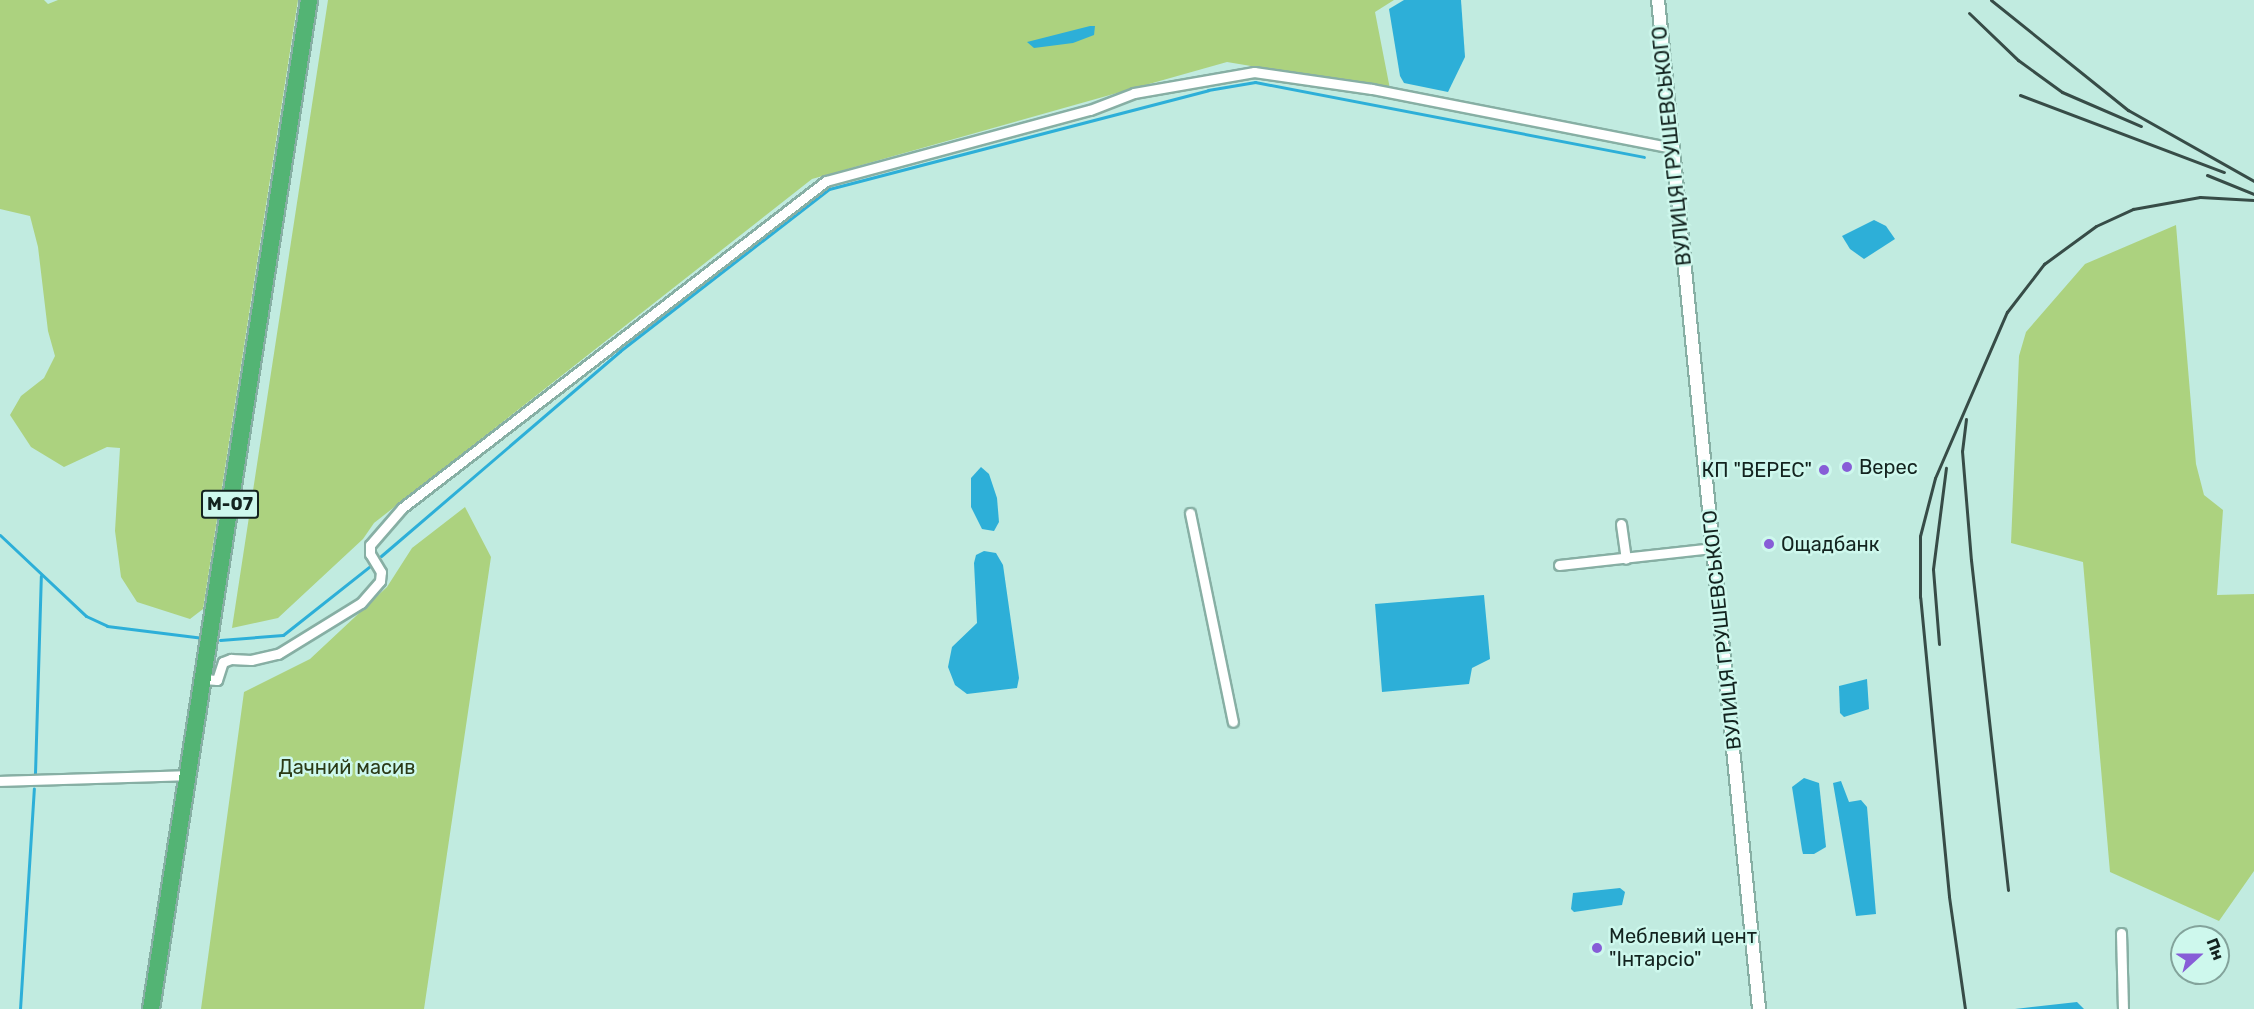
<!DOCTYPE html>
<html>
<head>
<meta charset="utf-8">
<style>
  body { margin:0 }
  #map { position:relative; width:2254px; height:1009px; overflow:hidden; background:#c1ebe0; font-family:Rubik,sans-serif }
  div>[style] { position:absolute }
  .green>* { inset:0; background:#acd27f }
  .water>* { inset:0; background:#2dafd8 }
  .stream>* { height:3px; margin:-1.5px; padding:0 1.5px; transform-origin:1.5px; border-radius:1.5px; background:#2dafd8 }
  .roads { filter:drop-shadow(2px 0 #87afa4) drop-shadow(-2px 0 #87afa4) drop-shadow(0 2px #87afa4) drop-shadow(0 -2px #87afa4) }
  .street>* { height:9px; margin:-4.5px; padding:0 4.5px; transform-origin:4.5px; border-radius:4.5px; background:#fff }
  .secondary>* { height:12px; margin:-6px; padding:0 6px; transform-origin:6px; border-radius:6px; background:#fff }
  .highway>* { height:16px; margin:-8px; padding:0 8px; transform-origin:8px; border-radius:8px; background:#53b474 }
  .rail>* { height:3px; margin:-1.5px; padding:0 1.5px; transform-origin:1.5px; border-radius:1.5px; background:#374c47 }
  .dots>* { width:16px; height:16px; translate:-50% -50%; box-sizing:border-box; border:3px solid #cef8ed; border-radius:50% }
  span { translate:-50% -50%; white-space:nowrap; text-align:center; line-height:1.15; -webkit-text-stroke:5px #cef8ed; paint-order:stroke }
  .shield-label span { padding:2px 4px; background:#cef8ed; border:2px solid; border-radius:4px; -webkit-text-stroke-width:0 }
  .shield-label { font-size:18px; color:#13231f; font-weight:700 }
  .street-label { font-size:20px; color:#13231f }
  .poi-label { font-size:20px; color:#13231f }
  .left { translate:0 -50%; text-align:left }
  .right { translate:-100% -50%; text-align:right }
  .park-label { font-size:20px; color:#2b3a16 }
  .north { position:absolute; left:2170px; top:925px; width:60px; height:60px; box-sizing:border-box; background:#cef8ed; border:2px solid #83a39b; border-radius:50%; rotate:69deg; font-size:16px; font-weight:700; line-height:24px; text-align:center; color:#13231f }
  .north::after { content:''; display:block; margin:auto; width:21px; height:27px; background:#875dd7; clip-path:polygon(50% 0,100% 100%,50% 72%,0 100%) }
</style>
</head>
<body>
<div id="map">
  <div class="green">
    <div style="clip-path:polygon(0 0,44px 0,48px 4px,58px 0,298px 0,203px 609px,190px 619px,137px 602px,121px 577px,115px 531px,120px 448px,107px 447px,64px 467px,31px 447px,10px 415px,21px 396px,44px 378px,55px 356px,48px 331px,38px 247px,30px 216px,0 209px)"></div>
    <div style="clip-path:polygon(328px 0,1394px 0,1375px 12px,1390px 89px,1227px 62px,812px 179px,374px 523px,363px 539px,278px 618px,232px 628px)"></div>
    <div style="clip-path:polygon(2176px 225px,2196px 464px,2204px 495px,2223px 510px,2217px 595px,2254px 594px,2254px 871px,2219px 921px,2110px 872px,2083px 562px,2011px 543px,2019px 356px,2026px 332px,2085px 264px)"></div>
    <div style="clip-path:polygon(465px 507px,491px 557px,424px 1009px,201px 1009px,244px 692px,310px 659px,387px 587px,412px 548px)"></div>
  </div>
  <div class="water">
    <div style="clip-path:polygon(1404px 0,1461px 0,1465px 57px,1448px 92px,1404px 83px,1400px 76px,1389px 9px)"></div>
    <div style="clip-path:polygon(1090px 26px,1095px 26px,1094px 35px,1073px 43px,1034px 48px,1027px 42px)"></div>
    <div style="clip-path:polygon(1874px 220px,1886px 226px,1895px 239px,1864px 259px,1850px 249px,1842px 236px)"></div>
    <div style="clip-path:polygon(981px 467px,989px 474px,997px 498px,999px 522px,994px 531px,982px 529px,971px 507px,971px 478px)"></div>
    <div style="clip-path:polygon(984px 551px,996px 553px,1003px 565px,1019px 678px,1017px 688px,967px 694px,955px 685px,948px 667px,952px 647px,977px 623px,974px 563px,976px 555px)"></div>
    <div style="clip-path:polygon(1484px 595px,1490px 659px,1472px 668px,1469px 684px,1382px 692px,1375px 604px)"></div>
    <div style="clip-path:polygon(1867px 679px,1869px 709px,1844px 717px,1840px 713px,1839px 686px)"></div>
    <div style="clip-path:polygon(1804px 778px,1819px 783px,1826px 847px,1814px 854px,1803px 854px,1802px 850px,1792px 787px)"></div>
    <div style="clip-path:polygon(1841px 781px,1849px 802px,1861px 800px,1867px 807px,1876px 914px,1856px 916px,1833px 783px)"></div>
    <div style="clip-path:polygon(1620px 888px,1625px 892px,1622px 905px,1574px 912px,1571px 909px,1573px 893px)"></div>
    <div style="clip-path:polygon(2077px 1002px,2084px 1009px,2015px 1009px)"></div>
  </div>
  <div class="stream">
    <div style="left:0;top:535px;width:118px;rotate:43.3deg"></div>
    <div style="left:86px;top:616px;width:23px;rotate:25deg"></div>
    <div style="left:107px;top:626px;width:97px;rotate:7.1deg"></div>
    <div style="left:381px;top:556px;width:315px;rotate:-40.6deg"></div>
    <div style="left:620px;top:351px;width:264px;rotate:-37.8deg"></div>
    <div style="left:829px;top:189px;width:392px;rotate:-14.6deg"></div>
    <div style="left:1208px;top:90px;width:48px;rotate:-9.7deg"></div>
    <div style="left:1255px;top:82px;width:396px;rotate:10.9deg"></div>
    <div style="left:220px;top:640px;width:63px;rotate:-4.5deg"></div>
    <div style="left:283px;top:635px;width:111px;rotate:-38.4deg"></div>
    <div style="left:35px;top:773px;width:197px;rotate:-88.3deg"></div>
    <div style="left:20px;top:1009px;width:221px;rotate:-86.4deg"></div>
  </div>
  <div class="roads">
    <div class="street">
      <div style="left:1190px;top:513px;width:213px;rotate:78.4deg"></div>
      <div style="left:1621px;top:524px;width:35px;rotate:82deg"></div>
      <div style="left:1559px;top:565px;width:156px;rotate:-6.3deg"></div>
      <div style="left:203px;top:679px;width:14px;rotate:4deg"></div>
      <div style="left:217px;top:680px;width:19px;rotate:-72deg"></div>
      <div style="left:223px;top:662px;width:9px;rotate:-21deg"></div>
      <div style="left:231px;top:659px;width:20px;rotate:3deg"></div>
      <div style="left:251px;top:660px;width:28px;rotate:-13deg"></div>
      <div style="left:278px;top:654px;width:97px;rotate:-31.6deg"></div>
      <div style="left:361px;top:603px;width:29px;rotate:-49deg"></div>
      <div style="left:380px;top:581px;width:9px;rotate:-84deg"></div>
      <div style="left:381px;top:572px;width:21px;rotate:-121deg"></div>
      <div style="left:370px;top:554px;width:9px;rotate:-90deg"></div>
      <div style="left:370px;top:545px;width:49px;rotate:-49.1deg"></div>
      <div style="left:402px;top:508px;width:535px;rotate:-37.64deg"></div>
      <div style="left:826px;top:181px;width:273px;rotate:-15.1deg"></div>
      <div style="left:1090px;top:110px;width:47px;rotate:-21.1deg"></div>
      <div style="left:1134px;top:93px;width:122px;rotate:-9.9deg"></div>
      <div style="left:1254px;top:72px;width:119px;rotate:8.2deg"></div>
      <div style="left:1372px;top:89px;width:306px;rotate:11.1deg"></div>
      <div style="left:0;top:781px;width:188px;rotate:-1.8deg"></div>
      <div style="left:2121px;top:933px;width:76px;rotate:88.5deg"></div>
    </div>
    <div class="secondary">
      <div style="left:1658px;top:0;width:1014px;rotate:84.28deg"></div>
    </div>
    <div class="highway">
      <div style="left:151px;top:1009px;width:1021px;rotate:-81.1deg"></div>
    </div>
  </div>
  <div class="rail">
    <div style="left:1991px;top:0;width:176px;rotate:38.8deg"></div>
    <div style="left:2128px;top:110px;width:145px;rotate:29.4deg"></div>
    <div style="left:1969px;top:13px;width:68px;rotate:43.8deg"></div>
    <div style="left:2018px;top:60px;width:54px;rotate:36deg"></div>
    <div style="left:2062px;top:92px;width:86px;rotate:23.3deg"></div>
    <div style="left:2020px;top:95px;width:218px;rotate:20.7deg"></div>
    <div style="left:2207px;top:175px;width:51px;rotate:22deg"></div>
    <div style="left:1966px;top:419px;width:32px;rotate:97deg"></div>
    <div style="left:1962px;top:451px;width:109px;rotate:85.3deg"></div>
    <div style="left:1971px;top:560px;width:332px;rotate:83.6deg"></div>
    <div style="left:1939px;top:644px;width:75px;rotate:-94.6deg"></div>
    <div style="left:1933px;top:569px;width:102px;rotate:-82.7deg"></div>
    <div style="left:1965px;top:1009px;width:114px;rotate:-98.1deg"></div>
    <div style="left:1949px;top:896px;width:300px;rotate:-95.5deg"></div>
    <div style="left:1920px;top:597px;width:61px;rotate:-90deg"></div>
    <div style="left:1920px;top:536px;width:60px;rotate:-75.5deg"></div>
    <div style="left:1935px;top:478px;width:181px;rotate:-66.6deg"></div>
    <div style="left:2007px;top:312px;width:61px;rotate:-52.4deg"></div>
    <div style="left:2044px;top:264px;width:64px;rotate:-36.2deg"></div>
    <div style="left:2096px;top:226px;width:41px;rotate:-24.7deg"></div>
    <div style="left:2133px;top:209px;width:68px;rotate:-10.2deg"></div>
    <div style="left:2200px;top:197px;width:54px;rotate:3.2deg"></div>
  </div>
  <div class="dots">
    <div style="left:1847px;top:467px;background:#875dd7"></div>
    <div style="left:1824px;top:470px;background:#875dd7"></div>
    <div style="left:1769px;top:544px;background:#875dd7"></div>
    <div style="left:1597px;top:948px;background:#875dd7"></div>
  </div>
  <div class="shield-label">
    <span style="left:230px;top:504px">М-07</span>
  </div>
  <div class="street-label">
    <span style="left:1672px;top:146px;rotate:-96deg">ВУЛИЦЯ ГРУШЕВСЬКОГО</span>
    <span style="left:1722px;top:630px;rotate:-96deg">ВУЛИЦЯ ГРУШЕВСЬКОГО</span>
  </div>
  <div class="poi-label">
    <span class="left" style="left:1859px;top:467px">Верес</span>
    <span class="right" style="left:1812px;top:470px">КП "ВЕРЕС"</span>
    <span class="left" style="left:1781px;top:544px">Ощадбанк</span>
    <span class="left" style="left:1609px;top:948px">Меблевий цент<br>"Інтарсіо"</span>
  </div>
  <div class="park-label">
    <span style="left:347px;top:767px">Дачний масив</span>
  </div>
  <div class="north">Пн</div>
</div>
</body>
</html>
